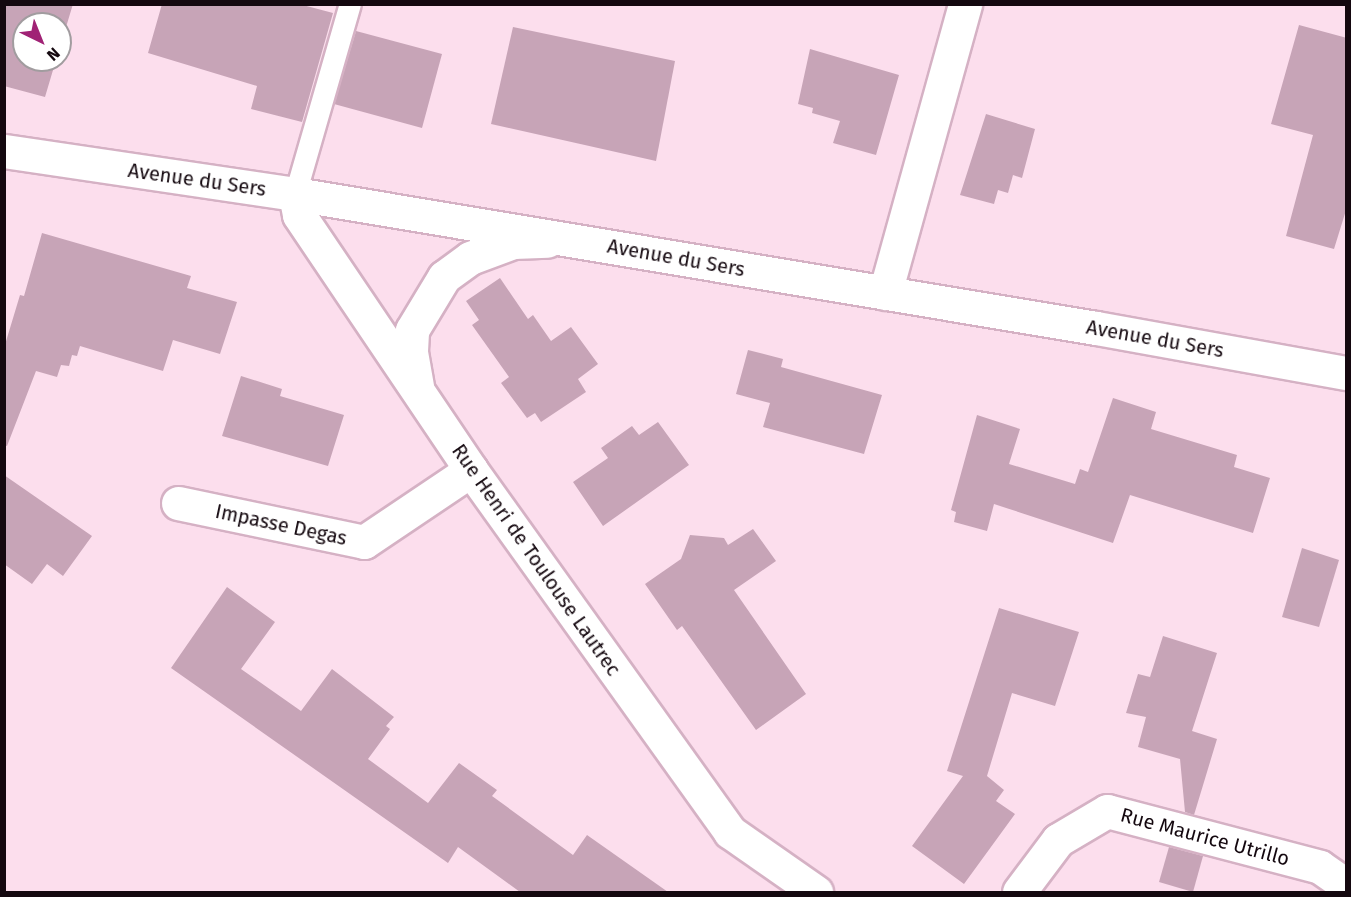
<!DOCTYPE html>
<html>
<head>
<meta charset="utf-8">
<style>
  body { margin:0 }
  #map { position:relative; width:1351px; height:897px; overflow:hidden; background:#fcdeed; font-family:"Fira Sans",sans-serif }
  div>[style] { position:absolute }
  .building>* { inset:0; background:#c7a4b7 }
  .roads { filter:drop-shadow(2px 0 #d5b1c4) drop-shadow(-2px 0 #d5b1c4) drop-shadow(0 2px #d5b1c4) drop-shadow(0 -2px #d5b1c4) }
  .service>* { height:21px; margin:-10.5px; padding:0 10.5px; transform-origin:10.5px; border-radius:10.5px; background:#fff }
  .minor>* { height:33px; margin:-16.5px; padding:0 16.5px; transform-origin:16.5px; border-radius:16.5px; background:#fff }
  .tertiary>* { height:33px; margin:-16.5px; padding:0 16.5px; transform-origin:16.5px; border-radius:16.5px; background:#fff }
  span { translate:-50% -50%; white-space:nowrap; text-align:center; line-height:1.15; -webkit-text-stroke:4.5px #fff; paint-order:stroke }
  .street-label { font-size:20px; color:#14080f }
  .frame { position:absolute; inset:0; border:6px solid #14080f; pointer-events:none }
  .north { position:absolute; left:12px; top:12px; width:60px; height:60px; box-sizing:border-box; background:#fff; border:2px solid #a19c9f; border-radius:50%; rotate:137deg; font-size:16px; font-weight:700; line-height:24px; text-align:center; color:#14080f }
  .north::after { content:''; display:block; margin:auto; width:21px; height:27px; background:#a02275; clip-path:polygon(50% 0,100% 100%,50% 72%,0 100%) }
</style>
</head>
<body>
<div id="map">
  <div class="building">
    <div style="clip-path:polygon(4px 4px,73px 4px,60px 47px,60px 24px,24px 24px,24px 60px,56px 60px,45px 97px,4px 86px)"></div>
    <div style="clip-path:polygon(162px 4px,299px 4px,333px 13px,302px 122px,251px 109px,257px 86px,148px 53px)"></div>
    <div style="clip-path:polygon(1299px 25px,1347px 38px,1347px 207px,1334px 249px,1286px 236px,1313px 135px,1271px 124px)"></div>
    <div style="clip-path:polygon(513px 27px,675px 61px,656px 161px,491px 124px)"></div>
    <div style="clip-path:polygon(356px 31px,442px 54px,422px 128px,334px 104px)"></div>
    <div style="clip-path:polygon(810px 49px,899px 75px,876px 155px,833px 143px,840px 121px,812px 113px,813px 108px,798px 104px)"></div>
    <div style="clip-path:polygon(986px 114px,1035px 129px,1022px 178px,1013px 175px,1008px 193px,998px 190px,994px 204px,960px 195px)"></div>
    <div style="clip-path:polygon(42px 233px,191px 276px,187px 288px,237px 302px,220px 354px,173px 340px,163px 371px,80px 346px,77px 356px,72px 355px,69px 366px,61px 365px,57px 377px,36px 371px,7px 446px,4px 445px,4px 348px,20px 295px,24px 296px)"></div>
    <div style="clip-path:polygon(500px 278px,528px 319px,533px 315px,551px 341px,571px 327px,598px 364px,578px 379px,586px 392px,541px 422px,535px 413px,527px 418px,501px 383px,509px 377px,472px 325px,479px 320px,466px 301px)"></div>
    <div style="clip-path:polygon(748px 350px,783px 359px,781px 367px,882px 395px,864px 454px,763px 427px,770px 403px,736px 394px)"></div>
    <div style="clip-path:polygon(241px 376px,282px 389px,280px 396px,344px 415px,328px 466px,222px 436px)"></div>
    <div style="clip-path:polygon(1113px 398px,1156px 412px,1151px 429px,1237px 455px,1234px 467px,1270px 478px,1253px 533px,1130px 495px,1113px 543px,994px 504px,987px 531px,954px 522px,956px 512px,951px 510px,977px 415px,1020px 429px,1009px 464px,1075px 484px,1080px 469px,1088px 472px)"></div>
    <div style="clip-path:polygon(658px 422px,689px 465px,603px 526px,573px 482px,608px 458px,601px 448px,632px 426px,639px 435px)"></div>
    <div style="clip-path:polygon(4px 475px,92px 536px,63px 576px,47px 564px,32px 584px,4px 564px)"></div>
    <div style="clip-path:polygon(753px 529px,776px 561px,734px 590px,806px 694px,756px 730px,682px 626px,677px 630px,645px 584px,681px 559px,690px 535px,724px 538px,728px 545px)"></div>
    <div style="clip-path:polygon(1302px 548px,1339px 560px,1319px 627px,1282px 617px)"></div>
    <div style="clip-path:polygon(227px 587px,275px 622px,241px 669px,301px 711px,332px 669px,394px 717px,386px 726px,390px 729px,368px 759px,428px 803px,459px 763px,497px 790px,492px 796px,573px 855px,587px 835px,668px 892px,520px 892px,458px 847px,448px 863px,171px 668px)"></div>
    <div style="clip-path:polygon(999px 608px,1079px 632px,1055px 706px,1012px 693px,987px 776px,1004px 790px,996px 801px,1015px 814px,964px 884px,912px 846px,963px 776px,947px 771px)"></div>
    <div style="clip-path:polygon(1163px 636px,1217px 653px,1192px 731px,1217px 739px,1194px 815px,1185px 812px,1180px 759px,1138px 747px,1146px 717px,1126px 713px,1138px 674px,1150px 677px)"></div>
    <div style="clip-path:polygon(1169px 847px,1203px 856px,1193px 892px,1159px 882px)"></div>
  </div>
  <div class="roads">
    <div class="service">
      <div style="left:295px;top:194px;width:198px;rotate:-73.9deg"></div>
    </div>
    <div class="minor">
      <div style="left:295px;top:194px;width:21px;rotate:79deg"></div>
      <div style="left:299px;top:215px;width:308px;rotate:56deg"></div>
      <div style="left:471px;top:470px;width:445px;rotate:54.4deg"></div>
      <div style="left:730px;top:832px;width:105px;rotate:34.9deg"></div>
      <div style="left:885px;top:293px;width:300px;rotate:-74.5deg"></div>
      <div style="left:417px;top:386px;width:36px;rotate:-100deg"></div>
      <div style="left:411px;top:351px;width:21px;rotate:-87deg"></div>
      <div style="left:412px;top:330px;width:62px;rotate:-58.9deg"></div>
      <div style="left:444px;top:277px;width:32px;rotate:-36deg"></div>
      <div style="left:470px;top:258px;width:46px;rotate:-20.4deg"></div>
      <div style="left:513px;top:242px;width:34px;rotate:-2deg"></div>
      <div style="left:178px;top:503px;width:190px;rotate:11.8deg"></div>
      <div style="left:364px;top:542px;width:129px;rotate:-33.9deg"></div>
      <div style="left:1019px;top:892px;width:65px;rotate:-53.1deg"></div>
      <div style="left:1058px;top:840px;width:57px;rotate:-30.6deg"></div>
      <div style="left:1107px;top:811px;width:220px;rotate:14.7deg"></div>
      <div style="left:1320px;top:867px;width:32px;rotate:35deg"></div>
    </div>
    <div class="tertiary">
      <div style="left:4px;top:151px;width:294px;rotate:8.4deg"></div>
      <div style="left:295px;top:194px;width:812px;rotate:9.5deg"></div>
      <div style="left:1096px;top:328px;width:254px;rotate:10.2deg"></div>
    </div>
  </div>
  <div class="street-label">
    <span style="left:197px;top:180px;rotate:8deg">Avenue du Sers</span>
    <span style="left:676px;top:258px;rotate:10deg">Avenue du Sers</span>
    <span style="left:1155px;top:339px;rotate:10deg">Avenue du Sers</span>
    <span style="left:281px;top:525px;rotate:12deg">Impasse Degas</span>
    <span style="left:536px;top:560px;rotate:55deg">Rue Henri de Toulouse Lautrec</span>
    <span style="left:1205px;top:837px;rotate:15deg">Rue Maurice Utrillo</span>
  </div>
  <div class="frame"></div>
  <div class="north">N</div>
</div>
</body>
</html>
